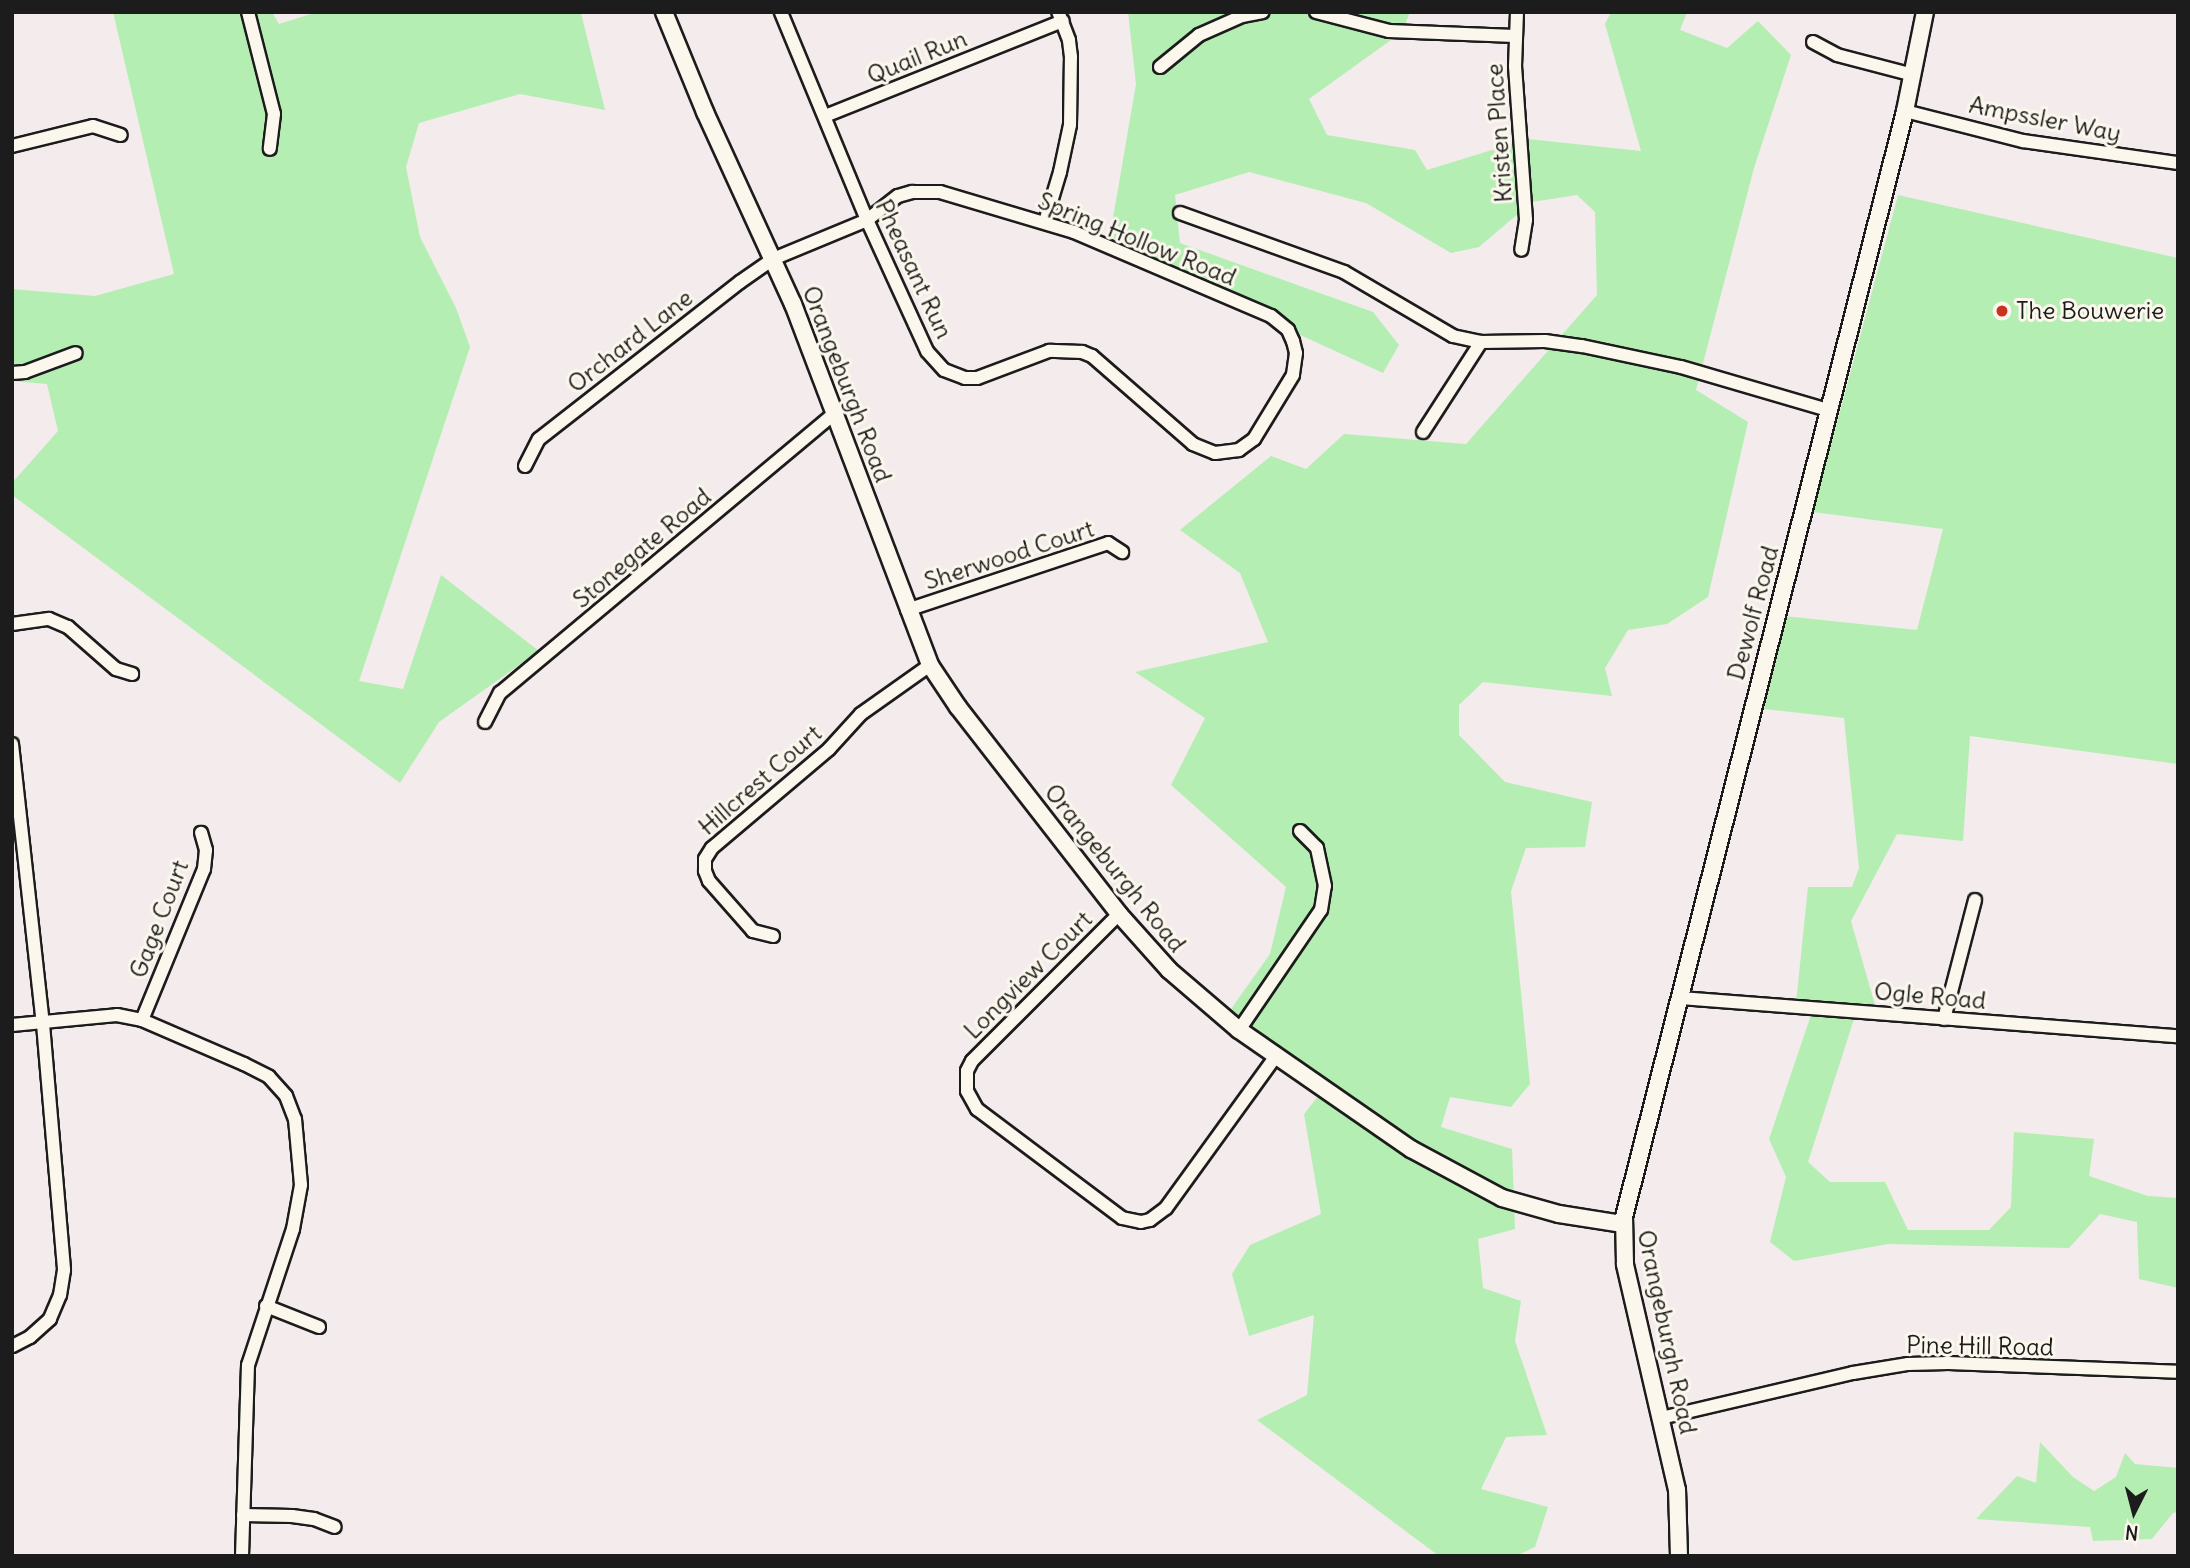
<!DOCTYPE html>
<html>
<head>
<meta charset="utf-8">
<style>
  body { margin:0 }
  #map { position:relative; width:2190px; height:1568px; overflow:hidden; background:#f4ebec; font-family:Delius,sans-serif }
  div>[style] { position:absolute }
  .green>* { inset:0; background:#b4eeb3 }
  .roads { filter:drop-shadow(2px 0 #1c1c1c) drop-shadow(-2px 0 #1c1c1c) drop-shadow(0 2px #1c1c1c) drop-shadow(0 -2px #1c1c1c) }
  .street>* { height:12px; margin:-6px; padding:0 6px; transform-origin:6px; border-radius:6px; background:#fbf7ec }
  .secondary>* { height:16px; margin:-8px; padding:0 8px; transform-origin:8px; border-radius:8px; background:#fbf7ec }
  .dots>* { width:19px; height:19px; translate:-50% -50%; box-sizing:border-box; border:4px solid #fbf7ec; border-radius:50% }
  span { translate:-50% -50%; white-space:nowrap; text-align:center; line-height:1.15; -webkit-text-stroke:6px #fbf7ec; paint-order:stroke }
  .street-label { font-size:24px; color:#1c1c1c }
  .poi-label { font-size:24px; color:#1c1c1c }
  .left { translate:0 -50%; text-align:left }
  .frame { position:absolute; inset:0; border:14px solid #1c1c1c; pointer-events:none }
  .north { position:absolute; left:2099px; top:1477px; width:70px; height:70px; -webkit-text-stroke:5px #fbf7ec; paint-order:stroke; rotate:186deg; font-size:19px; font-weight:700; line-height:28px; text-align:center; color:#1c1c1c }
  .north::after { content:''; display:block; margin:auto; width:24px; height:32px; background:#1c1c1c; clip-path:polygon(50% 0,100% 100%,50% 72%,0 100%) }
</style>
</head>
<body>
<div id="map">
  <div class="green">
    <div style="clip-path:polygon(113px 12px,272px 12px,279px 24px,317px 12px,581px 13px,605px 110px,520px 94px,419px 123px,406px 167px,420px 237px,456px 308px,470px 347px,359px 681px,403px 689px,441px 575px,539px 651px,439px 722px,400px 783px,12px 495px,12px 483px,58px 431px,47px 384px,12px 381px,12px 289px,95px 296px,174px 274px)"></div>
    <div style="clip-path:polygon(1128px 12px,1410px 12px,1402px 32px,1309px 99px,1327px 135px,1415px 150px,1427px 170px,1528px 139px,1641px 151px,1605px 24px,1611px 12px,1687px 12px,1680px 30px,1727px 48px,1758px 21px,1791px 55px,1754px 168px,1696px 390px,1748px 422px,1708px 597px,1667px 624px,1628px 630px,1605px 668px,1612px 696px,1483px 682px,1459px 705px,1459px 735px,1505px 782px,1592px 802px,1585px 847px,1526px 848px,1511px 891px,1530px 1084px,1511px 1107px,1450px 1097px,1441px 1127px,1512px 1149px,1515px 1229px,1478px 1239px,1483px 1288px,1521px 1301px,1515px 1341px,1547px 1435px,1506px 1437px,1481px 1489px,1548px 1507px,1535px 1547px,1516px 1556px,1439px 1556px,1257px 1420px,1307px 1395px,1314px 1315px,1249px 1336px,1232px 1274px,1250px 1245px,1321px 1214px,1304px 1114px,1323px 1090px,1226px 1016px,1270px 954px,1286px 887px,1171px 785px,1205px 718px,1135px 672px,1268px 642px,1240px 573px,1180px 530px,1271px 456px,1306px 469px,1344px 434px,1466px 444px,1597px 295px,1595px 212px,1577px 195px,1532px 202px,1479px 247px,1451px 253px,1366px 203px,1249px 172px,1175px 195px,1180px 243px,1373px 312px,1399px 345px,1383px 373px,1116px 250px,1112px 224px,1136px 84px)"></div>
    <div style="clip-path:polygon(1898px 195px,2178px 258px,2178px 764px,1970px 736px,1963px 841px,1897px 834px,1851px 921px,1879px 1019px,1855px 1016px,1808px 1162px,1830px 1182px,1885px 1182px,1908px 1230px,1989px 1230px,2011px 1207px,2014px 1132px,2094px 1139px,2089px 1176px,2148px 1196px,2178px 1198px,2178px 1288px,2139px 1279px,2137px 1222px,2100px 1214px,2069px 1248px,1888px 1244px,1794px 1261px,1770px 1242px,1786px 1177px,1769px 1139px,1811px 1015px,1795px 1013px,1808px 887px,1852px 887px,1859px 868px,1844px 718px,1764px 709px,1784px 616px,1917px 630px,1943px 529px,1813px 512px)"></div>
    <div style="clip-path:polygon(2040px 1442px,2073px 1477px,2094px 1491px,2116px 1477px,2125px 1453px,2135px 1464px,2178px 1468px,2178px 1512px,2173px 1513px,2152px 1539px,2093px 1541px,2090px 1527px,1976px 1519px,2017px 1476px,2036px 1483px)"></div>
  </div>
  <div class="roads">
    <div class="street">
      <div style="left:248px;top:12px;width:105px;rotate:75.7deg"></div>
      <div style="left:274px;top:114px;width:35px;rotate:97deg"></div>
      <div style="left:1316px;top:12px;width:75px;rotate:14.6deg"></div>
      <div style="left:1389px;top:31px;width:126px;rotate:2.3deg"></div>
      <div style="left:1517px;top:12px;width:54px;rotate:92.1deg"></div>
      <div style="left:1515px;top:66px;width:154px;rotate:85.9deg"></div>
      <div style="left:1526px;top:220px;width:30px;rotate:99deg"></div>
      <div style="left:1813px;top:42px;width:27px;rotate:28deg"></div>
      <div style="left:1837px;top:55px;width:79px;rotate:14.7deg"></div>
      <div style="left:1160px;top:67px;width:50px;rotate:-39.4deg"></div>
      <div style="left:1199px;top:35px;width:47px;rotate:-23.8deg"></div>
      <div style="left:1242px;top:16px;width:21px;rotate:-11deg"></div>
      <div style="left:1905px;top:111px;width:122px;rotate:14.3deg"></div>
      <div style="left:2023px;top:141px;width:157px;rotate:8.1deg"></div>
      <div style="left:825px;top:116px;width:256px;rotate:-21.8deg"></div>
      <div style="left:12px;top:146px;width:83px;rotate:-13.9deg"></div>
      <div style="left:93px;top:126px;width:29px;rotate:18deg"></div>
      <div style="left:1180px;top:213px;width:174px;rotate:19.8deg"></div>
      <div style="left:1344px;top:272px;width:126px;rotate:30.4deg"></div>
      <div style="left:1453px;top:336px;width:29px;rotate:12deg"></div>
      <div style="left:1481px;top:342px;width:64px;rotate:-0.9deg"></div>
      <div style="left:1545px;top:341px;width:37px;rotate:8deg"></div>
      <div style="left:1582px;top:346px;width:101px;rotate:12deg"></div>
      <div style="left:1681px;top:367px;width:153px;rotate:16.3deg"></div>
      <div style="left:1045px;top:222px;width:52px;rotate:-73.3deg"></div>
      <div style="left:1060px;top:172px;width:48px;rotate:-78deg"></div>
      <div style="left:1070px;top:125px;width:68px;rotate:-89.2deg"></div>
      <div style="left:1071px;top:57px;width:17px;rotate:-97deg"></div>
      <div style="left:1069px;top:40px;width:30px;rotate:-111deg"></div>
      <div style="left:12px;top:373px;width:13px;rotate:-4deg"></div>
      <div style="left:25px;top:372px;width:54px;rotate:-20.4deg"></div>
      <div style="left:1423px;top:432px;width:107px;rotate:-57.2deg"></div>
      <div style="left:525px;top:466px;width:30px;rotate:-63deg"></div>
      <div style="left:539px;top:439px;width:255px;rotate:-38deg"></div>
      <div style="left:740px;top:282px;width:40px;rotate:-34.9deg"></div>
      <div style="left:773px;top:259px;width:102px;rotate:-22.5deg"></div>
      <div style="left:867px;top:220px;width:39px;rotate:-38deg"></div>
      <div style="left:898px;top:196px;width:15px;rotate:-16deg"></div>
      <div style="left:912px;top:192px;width:28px"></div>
      <div style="left:940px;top:192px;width:140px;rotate:16.6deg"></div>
      <div style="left:1074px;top:232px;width:214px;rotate:23.1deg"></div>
      <div style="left:1271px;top:316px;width:22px;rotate:39deg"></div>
      <div style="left:1288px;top:330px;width:12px;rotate:66deg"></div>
      <div style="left:1293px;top:341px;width:12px;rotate:76deg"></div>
      <div style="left:1296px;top:353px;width:22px;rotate:98deg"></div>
      <div style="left:1293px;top:375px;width:75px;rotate:121.4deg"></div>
      <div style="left:1254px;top:439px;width:19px;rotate:144deg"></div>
      <div style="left:1239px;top:450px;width:24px;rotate:173deg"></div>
      <div style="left:1215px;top:453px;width:24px;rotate:-158deg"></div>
      <div style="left:1193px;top:444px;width:134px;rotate:-138.9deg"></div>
      <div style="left:1092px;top:356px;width:11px;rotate:-158deg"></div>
      <div style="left:1082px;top:352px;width:33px;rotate:-178deg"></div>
      <div style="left:1049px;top:351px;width:77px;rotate:159.4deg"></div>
      <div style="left:977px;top:378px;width:12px;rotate:180deg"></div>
      <div style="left:965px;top:378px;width:22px;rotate:-159deg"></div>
      <div style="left:944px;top:370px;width:25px;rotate:-132deg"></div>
      <div style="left:927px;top:351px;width:144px;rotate:-114.6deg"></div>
      <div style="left:867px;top:220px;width:225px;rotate:-112.5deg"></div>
      <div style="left:907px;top:610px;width:212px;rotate:-18.4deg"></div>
      <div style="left:1108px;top:543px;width:17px;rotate:33deg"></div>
      <div style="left:12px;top:624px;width:37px;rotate:-8deg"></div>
      <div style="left:49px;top:619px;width:21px;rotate:23deg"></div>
      <div style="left:68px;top:627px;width:64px;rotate:41.2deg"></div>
      <div style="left:116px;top:669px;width:17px;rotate:17deg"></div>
      <div style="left:485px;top:722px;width:33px;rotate:-63deg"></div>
      <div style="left:500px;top:693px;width:437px;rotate:-39.9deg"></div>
      <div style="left:12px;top:744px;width:282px;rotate:83.7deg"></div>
      <div style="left:43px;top:1024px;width:247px;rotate:85.1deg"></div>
      <div style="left:64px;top:1270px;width:25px;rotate:99deg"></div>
      <div style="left:60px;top:1295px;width:26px;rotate:113deg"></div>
      <div style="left:50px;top:1319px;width:27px;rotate:138deg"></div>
      <div style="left:30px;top:1337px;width:20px;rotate:153deg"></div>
      <div style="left:1119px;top:914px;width:208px;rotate:135deg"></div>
      <div style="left:972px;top:1061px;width:11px;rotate:117deg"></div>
      <div style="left:967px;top:1071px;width:20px;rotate:90deg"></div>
      <div style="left:967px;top:1091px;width:21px;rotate:61deg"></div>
      <div style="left:977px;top:1109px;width:181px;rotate:36.9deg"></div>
      <div style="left:1122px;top:1218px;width:19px;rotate:12deg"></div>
      <div style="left:1141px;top:1222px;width:9px;rotate:-13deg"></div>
      <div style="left:1150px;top:1220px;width:20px;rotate:-37deg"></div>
      <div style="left:1166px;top:1208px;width:188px;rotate:-54.1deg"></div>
      <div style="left:773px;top:936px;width:21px;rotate:-166deg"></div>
      <div style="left:753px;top:931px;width:67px;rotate:-131.3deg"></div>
      <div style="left:709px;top:881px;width:11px;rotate:-112deg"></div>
      <div style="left:705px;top:871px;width:12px;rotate:-90deg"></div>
      <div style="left:705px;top:859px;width:13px;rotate:-58deg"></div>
      <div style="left:712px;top:848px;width:153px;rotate:-40.2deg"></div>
      <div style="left:829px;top:749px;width:47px;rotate:-47.6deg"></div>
      <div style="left:861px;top:714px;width:85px;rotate:-35.4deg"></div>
      <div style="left:1680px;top:998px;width:499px;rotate:4.4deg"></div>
      <div style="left:1944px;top:1019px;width:123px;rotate:-75.4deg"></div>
      <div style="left:142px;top:1020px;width:163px;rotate:-67.7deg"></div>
      <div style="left:204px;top:869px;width:19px;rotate:-84deg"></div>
      <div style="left:206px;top:850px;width:18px;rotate:-106deg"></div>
      <div style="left:12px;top:1025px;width:105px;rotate:-5.4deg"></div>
      <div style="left:117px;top:1015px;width:25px;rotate:11deg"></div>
      <div style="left:142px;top:1020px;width:111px;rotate:23.3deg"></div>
      <div style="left:244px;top:1064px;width:28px;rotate:27deg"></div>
      <div style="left:269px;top:1077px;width:25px;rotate:48deg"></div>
      <div style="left:286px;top:1096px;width:25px;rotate:69deg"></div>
      <div style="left:295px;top:1119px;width:66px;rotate:84.8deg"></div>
      <div style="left:301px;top:1185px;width:45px;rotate:100.3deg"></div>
      <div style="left:293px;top:1229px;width:143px;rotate:108.3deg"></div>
      <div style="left:248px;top:1365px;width:191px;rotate:91.8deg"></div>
      <div style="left:1239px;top:1030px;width:145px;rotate:-55.7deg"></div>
      <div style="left:1321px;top:910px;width:24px;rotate:-81deg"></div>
      <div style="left:1325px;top:886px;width:39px;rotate:-102deg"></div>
      <div style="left:1317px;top:848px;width:24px;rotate:-135deg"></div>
      <div style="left:266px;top:1306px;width:57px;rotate:21.6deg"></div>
      <div style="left:1661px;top:1418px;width:197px;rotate:-13.2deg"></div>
      <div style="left:1853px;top:1373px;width:56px;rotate:-9.3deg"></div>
      <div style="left:1908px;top:1364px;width:40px;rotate:-1.4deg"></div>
      <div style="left:1948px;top:1363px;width:230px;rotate:2.2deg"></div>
      <div style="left:243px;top:1515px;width:49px;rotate:1.2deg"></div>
      <div style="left:292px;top:1516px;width:22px;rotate:8deg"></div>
      <div style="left:314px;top:1519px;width:22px;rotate:21deg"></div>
    </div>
    <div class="secondary">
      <div style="left:664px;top:12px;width:108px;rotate:67.7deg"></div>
      <div style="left:705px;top:112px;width:211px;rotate:65.4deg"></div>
      <div style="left:793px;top:304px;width:386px;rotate:69.2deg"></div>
      <div style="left:930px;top:665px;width:50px;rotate:56.3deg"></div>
      <div style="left:958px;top:707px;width:262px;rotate:52.1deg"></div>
      <div style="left:1119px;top:914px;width:75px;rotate:48.2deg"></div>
      <div style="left:1169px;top:970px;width:92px;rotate:40.6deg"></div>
      <div style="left:1239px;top:1030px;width:209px;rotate:34.7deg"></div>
      <div style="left:1411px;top:1149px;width:103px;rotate:28.3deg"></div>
      <div style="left:1502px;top:1198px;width:59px;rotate:15.7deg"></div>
      <div style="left:1559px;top:1214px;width:65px;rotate:8.9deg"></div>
      <div style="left:1679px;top:1556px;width:66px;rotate:-91.7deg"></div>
      <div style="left:1677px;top:1490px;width:232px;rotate:-103deg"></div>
      <div style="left:1625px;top:1264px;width:47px;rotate:-91.2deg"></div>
      <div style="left:1624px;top:1217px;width:1141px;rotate:-75.74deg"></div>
      <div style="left:1905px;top:111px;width:101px;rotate:-78.6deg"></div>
    </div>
  </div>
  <div class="dots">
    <div style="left:2002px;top:311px;background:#c8321e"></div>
  </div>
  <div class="street-label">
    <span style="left:917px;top:57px;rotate:-22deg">Quail Run</span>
    <span style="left:2045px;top:119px;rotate:11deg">Ampssler Way</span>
    <span style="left:1499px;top:133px;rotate:-94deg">Kristen Place</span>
    <span style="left:1137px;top:239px;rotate:22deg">Spring Hollow Road</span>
    <span style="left:914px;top:269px;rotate:65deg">Pheasant Run</span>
    <span style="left:630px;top:341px;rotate:-38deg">Orchard Lane</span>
    <span style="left:847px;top:384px;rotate:69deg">Orangeburgh Road</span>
    <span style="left:642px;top:548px;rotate:-40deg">Stonegate Road</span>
    <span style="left:1009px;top:555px;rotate:-18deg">Sherwood Court</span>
    <span style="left:1753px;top:613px;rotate:-75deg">Dewolf Road</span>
    <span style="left:760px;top:780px;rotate:-41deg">Hillcrest Court</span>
    <span style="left:1115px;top:868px;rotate:51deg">Orangeburgh Road</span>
    <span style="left:159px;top:919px;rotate:-69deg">Gage Court</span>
    <span style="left:1028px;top:975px;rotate:-45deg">Longview Court</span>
    <span style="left:1930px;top:996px;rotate:5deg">Ogle Road</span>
    <span style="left:1667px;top:1332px;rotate:78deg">Orangeburgh Road</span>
    <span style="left:1980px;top:1346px;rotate:1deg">Pine Hill Road</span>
  </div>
  <div class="poi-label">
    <span class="left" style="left:2016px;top:311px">The Bouwerie</span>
  </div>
  <div class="frame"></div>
  <div class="north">N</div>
</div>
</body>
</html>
